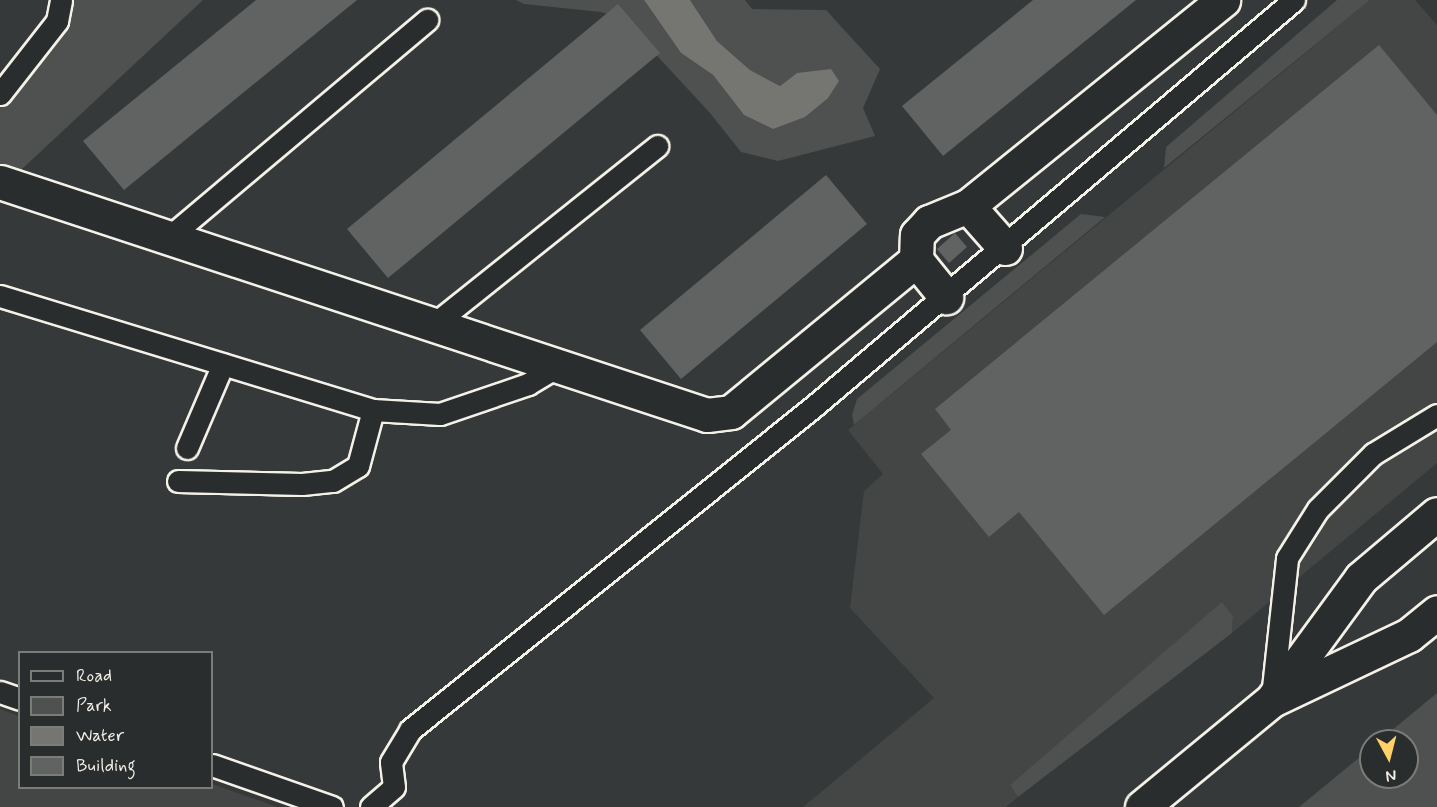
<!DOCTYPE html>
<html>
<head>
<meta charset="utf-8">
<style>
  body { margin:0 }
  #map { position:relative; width:1437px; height:807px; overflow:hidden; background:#363939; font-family:Mynerve,sans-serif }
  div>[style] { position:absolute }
  .built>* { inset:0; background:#434645 }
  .green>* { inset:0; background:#4e514f }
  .water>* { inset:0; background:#757572 }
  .building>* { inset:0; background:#616362 }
  .roads { filter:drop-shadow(2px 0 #f4f1e8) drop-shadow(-2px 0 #f4f1e8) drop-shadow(0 2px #f4f1e8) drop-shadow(0 -2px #f4f1e8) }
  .service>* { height:21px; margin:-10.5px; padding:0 10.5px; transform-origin:10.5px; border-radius:10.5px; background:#2a2d2e }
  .minor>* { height:33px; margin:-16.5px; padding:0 16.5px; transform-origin:16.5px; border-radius:16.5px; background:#2a2d2e }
  .secondary>* { height:33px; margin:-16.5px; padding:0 16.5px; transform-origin:16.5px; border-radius:16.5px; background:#2a2d2e }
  span { translate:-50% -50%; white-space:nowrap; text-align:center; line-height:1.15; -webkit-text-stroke:6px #2a2d2e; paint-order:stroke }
  .legend { position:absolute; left:18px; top:651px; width:195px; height:138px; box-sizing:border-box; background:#2a2d2e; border:2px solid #7b7b78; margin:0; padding:8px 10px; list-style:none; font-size:18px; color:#f4f1e8 }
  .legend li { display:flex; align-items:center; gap:12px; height:30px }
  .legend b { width:30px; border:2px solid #7b7b78 }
  .north { position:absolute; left:1359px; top:729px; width:60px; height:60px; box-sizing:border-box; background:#2a2d2e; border:2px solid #7b7b78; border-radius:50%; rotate:173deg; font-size:16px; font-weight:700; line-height:24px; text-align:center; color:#f4f1e8 }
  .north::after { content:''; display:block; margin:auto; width:21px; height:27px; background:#ffd166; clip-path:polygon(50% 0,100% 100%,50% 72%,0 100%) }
</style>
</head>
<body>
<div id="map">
  <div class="built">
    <div style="clip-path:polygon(1370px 0,1415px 0,1437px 25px,1437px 463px,1232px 633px,1233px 616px,1222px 603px,1010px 785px,1018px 797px,1006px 807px,803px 807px,934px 698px,850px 608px,864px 491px,883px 474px,848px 430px)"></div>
    <div style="clip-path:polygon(0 709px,19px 716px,20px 788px,212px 788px,212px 784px,277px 807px,0 807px)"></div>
  </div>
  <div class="green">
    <div style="clip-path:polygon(61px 0,203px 0,6px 184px,0 182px,0 94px)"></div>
    <div style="clip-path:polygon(516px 0,644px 0,681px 53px,713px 75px,744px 115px,773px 129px,797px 73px,780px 86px,750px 70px,717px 41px,690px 0,745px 0,752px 9px,826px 10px,880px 69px,863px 108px,875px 136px,778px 161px,741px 152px,710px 113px,623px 19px,601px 12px,524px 4px)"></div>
    <div style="clip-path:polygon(1337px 0,1370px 0,1164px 168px,1166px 147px)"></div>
    <div style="clip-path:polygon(1081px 214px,1105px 217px,854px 425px,852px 415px,857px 399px)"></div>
    <div style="clip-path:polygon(1222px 602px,1233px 616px,1232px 633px,1018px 797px,1010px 785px)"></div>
    <div style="clip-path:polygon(1437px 693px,1437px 807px,1299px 807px,1371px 748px,1371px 777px,1407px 777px,1407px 741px,1379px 741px)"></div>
  </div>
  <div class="water">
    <div style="clip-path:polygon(644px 0,690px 0,717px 41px,750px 70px,780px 86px,797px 73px,831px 69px,839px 81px,828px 98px,805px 117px,773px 129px,744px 115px,713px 75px,681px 53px)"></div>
  </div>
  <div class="building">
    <div style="clip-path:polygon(256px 0,357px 0,124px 190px,83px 141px)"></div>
    <div style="clip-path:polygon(1033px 0,1136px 0,943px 156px,902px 106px)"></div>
    <div style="clip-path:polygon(618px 4px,660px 53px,388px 278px,347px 229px)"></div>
    <div style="clip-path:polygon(1379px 45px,1437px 115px,1437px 342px,1104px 615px,1019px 512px,989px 537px,921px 454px,951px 430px,935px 409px)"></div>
    <div style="clip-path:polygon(826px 175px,867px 224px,681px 379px,640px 330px)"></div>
    <div style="clip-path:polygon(955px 233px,967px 247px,949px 263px,937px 249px)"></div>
  </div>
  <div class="roads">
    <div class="service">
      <div style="left:0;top:94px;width:93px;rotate:-52deg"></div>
      <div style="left:57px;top:21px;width:21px;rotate:-79deg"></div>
      <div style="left:168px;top:238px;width:339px;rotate:-40.1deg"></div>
      <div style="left:0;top:296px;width:390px;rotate:17deg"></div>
      <div style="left:373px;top:410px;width:67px;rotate:3.4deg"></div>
      <div style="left:440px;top:414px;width:93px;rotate:-18.8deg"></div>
      <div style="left:528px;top:384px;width:35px;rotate:-31deg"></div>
      <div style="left:433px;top:325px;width:287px;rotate:-38.6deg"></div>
      <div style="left:187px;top:448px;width:91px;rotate:-66.8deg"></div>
      <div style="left:178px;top:481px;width:124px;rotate:1.4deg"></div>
      <div style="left:302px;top:484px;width:31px;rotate:-6deg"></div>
      <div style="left:333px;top:481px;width:29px;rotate:-31deg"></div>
      <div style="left:358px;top:466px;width:58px;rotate:-75deg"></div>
      <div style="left:0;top:692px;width:21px;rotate:19deg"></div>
      <div style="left:1272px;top:697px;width:140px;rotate:-83.8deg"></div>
      <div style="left:1287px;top:558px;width:58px;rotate:-57.7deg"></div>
      <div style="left:1318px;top:509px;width:78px;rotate:-45deg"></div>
      <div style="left:1373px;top:454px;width:75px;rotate:-31.4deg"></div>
      <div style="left:212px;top:765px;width:127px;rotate:19.3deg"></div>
      <div style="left:371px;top:807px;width:30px;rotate:-41deg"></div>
      <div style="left:394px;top:787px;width:25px;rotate:-97deg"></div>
      <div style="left:391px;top:762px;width:37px;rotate:-59deg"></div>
      <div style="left:410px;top:730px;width:516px;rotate:-38.71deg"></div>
      <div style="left:813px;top:407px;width:630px;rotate:-40.24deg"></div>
    </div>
    <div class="minor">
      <div style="left:0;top:182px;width:744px;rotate:18.24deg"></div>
      <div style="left:707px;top:415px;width:24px;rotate:-7deg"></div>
      <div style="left:731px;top:412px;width:239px;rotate:-39.4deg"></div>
      <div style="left:916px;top:260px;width:25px;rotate:-88deg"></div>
      <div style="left:917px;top:235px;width:18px;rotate:-47deg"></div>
      <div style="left:929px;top:222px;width:42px;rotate:-22.3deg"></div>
      <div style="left:968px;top:206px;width:328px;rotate:-38.9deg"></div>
      <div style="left:968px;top:206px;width:56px;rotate:48.6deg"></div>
      <div style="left:916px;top:260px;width:48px;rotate:51deg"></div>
    </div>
    <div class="secondary">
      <div style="left:1274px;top:697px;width:147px;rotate:-53.8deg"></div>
      <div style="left:1361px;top:578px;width:99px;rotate:-40.1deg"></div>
      <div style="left:1142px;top:807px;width:168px;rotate:-39.5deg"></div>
      <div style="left:1272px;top:700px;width:152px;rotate:-25.4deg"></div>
      <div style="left:1409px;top:635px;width:36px;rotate:-39deg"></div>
    </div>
  </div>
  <ul class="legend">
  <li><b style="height:8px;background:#2a2d2e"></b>Road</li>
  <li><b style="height:16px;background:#4e514f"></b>Park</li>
  <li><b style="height:16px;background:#757572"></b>Water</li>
  <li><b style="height:16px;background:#616362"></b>Building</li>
  </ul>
  <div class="north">N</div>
</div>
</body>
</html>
